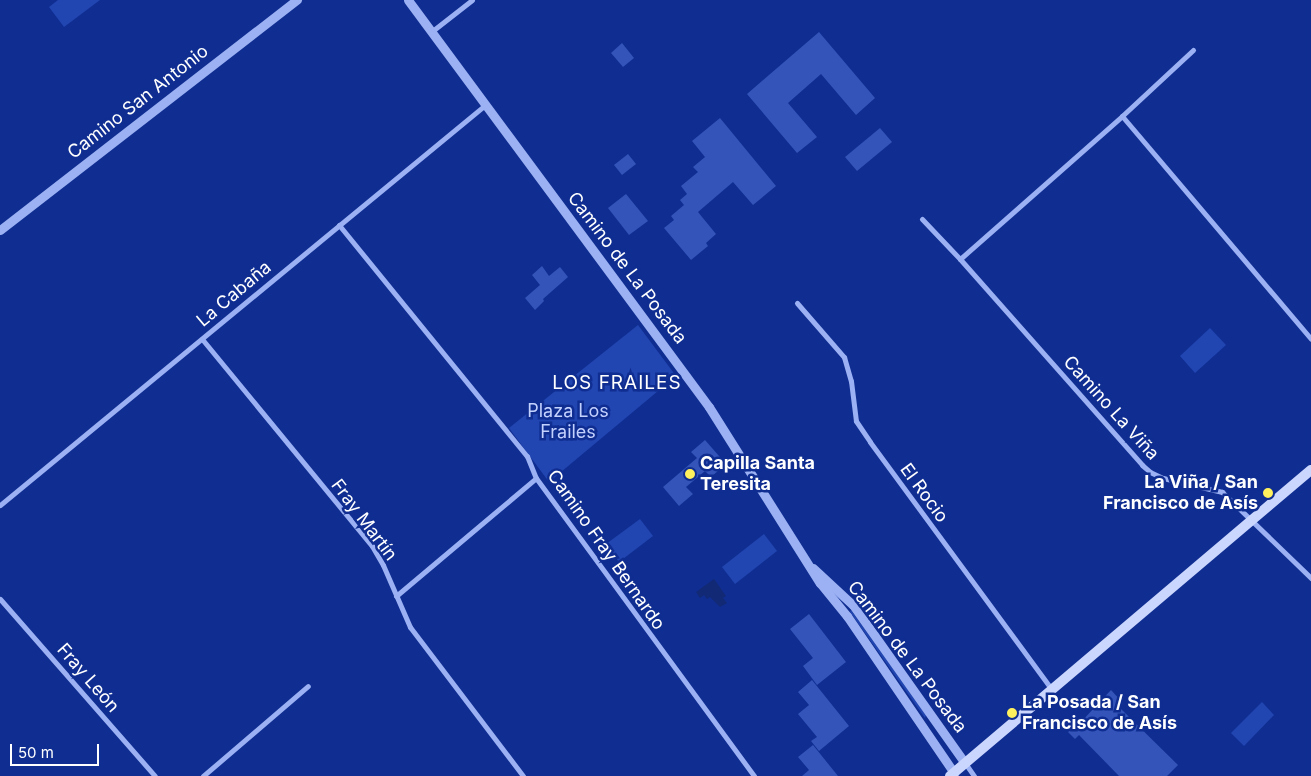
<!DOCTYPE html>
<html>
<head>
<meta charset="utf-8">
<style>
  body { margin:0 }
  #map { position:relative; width:1311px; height:776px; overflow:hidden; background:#102e91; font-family:Inter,sans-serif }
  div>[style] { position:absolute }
  .green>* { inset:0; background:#2145b1 }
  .water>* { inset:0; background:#122975 }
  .building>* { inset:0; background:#3454b9 }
  .minor>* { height:5px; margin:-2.5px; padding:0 2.5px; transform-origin:2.5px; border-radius:2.5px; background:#9bb1f3 }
  .tertiary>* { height:9px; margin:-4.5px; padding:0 4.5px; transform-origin:4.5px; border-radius:4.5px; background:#9bb1f3 }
  .secondary>* { height:10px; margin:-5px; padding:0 5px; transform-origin:5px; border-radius:5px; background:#cad6fd }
  .dots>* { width:14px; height:14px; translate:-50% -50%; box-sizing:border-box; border:2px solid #102e91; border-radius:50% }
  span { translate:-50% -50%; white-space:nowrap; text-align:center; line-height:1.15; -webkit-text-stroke:5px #102e91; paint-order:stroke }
  .street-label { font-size:18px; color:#fff }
  .park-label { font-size:18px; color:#c3d1fe }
  .poi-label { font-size:18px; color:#fff; font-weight:700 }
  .left { translate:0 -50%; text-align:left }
  .right { translate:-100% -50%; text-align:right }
  .neighbourhood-label { font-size:19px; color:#fff; letter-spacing:1px }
  .scale { position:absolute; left:10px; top:744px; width:89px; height:22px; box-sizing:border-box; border:2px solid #fff; border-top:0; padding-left:6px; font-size:15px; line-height:18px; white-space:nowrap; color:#fff; -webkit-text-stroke:4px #102e91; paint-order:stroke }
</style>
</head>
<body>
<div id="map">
  <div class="green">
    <div style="clip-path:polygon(58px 0,100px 0,64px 27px,49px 7px)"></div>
    <div style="clip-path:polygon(638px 325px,676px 376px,549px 482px,509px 428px)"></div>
    <div style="clip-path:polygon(1210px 328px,1226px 345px,1195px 373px,1180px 356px)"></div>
    <div style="clip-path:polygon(640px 519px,653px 536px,619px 562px,606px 544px)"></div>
    <div style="clip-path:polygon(764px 534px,777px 551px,735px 584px,722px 567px)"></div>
    <div style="clip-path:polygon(851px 610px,926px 715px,925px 718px,850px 612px)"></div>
    <div style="clip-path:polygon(1262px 702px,1274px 715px,1244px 746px,1231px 733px)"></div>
  </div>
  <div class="water">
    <div style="clip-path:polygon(714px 579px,726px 596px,723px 598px,727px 603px,720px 607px,710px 597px,707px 599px,704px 595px,700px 598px,696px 592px)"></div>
  </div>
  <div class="building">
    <div style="clip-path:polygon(819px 32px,875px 98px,856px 115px,821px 74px,788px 103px,817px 137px,797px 153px,747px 94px)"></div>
    <div style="clip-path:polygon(622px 43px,634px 58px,623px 67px,611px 53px)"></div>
    <div style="clip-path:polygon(720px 118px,776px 186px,753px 205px,733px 182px,698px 212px,716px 234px,706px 243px,708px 246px,691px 260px,664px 228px,674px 220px,671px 216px,684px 205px,680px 200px,687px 194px,681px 186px,698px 172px,693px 167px,705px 157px,692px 141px)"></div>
    <div style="clip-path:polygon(880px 128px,892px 142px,857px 171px,845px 157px)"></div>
    <div style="clip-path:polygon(628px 154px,636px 164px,622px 175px,614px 165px)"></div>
    <div style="clip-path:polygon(626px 194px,648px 221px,629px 235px,608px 208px)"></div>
    <div style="clip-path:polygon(542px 266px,549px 276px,560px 267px,568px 277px,543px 299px,544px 301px,535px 310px,525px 298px,540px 285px,532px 275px)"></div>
    <div style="clip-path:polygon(705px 440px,726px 464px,711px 477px,705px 471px,686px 487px,693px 494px,679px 506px,663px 487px,697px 458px,691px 452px)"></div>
    <div style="clip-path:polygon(809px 614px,846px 662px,817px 685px,803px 666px,813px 658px,790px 629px)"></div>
    <div style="clip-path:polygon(812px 680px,849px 726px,819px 751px,811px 741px,817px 737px,798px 714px,809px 705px,798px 692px)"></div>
    <div style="clip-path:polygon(1111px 690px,1123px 703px,1119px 707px,1178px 765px,1167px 776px,1119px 776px,1079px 735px,1075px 739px,1068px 732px,1078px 722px,1080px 723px)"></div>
    <div style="clip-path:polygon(813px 745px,838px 776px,802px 776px,809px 770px,798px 757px)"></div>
  </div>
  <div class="minor">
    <div style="left:431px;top:32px;width:52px;rotate:-38deg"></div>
    <div style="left:1122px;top:116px;width:292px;rotate:49.7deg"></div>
    <div style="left:922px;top:219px;width:55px;rotate:46.5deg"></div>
    <div style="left:960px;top:259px;width:275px;rotate:48.5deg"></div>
    <div style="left:1142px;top:465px;width:11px;rotate:41deg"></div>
    <div style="left:1150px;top:472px;width:14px;rotate:25deg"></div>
    <div style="left:1163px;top:478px;width:61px;rotate:13.3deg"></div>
    <div style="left:1222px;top:492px;width:124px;rotate:44deg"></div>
    <div style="left:339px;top:225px;width:298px;rotate:50.9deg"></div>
    <div style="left:527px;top:456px;width:24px;rotate:68deg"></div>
    <div style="left:536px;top:478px;width:369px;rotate:53.8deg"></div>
    <div style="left:960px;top:259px;width:216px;rotate:-41.4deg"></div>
    <div style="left:1122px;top:116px;width:97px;rotate:-42.9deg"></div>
    <div style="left:797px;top:303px;width:72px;rotate:49deg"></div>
    <div style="left:844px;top:357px;width:25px;rotate:74deg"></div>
    <div style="left:851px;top:381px;width:40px;rotate:82.9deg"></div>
    <div style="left:856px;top:421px;width:25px;rotate:56deg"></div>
    <div style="left:870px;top:442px;width:308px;rotate:53.7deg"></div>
    <div style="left:202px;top:339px;width:268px;rotate:50.6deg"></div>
    <div style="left:372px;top:546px;width:22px;rotate:60deg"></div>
    <div style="left:383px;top:565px;width:68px;rotate:66.5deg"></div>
    <div style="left:410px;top:627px;width:187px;rotate:52.8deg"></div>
    <div style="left:0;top:505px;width:629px;rotate:-39.51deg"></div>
    <div style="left:396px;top:596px;width:183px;rotate:-40.1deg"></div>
    <div style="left:0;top:599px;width:235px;rotate:48.8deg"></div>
    <div style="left:965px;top:763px;width:16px;rotate:55deg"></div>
    <div style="left:203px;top:776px;width:138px;rotate:-40.6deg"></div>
  </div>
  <div class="tertiary">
    <div style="left:408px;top:0;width:506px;rotate:53.51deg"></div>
    <div style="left:709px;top:407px;width:208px;rotate:57.8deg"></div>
    <div style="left:820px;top:583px;width:43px;rotate:50.7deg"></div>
    <div style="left:847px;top:616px;width:190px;rotate:55.7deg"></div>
    <div style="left:0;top:230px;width:376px;rotate:-37.8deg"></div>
    <div style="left:813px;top:568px;width:54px;rotate:42.8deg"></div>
    <div style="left:853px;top:605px;width:194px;rotate:54.7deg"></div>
  </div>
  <div class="secondary">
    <div style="left:950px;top:776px;width:473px;rotate:-40.3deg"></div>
  </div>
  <div class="dots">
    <div style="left:690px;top:474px;background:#fff15d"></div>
    <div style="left:1268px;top:493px;background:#fff15d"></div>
    <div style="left:1012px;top:713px;background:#fff15d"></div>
  </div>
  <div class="street-label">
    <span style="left:138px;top:102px;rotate:-38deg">Camino San Antonio</span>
    <span style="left:627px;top:268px;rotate:53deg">Camino de La Posada</span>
    <span style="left:234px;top:294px;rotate:-40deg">La Cabaña</span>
    <span style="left:1111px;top:408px;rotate:48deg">Camino La Viña</span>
    <span style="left:924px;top:493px;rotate:54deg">El Rocio</span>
    <span style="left:364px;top:520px;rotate:53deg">Fray Martín</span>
    <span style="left:606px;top:550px;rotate:55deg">Camino Fray Bernardo</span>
    <span style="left:907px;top:657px;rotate:53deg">Camino de La Posada</span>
    <span style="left:88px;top:678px;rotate:49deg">Fray León</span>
  </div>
  <div class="park-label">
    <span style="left:568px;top:422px">Plaza Los<br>Frailes</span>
  </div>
  <div class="poi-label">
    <span class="left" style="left:700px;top:474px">Capilla Santa<br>Teresita</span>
    <span class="right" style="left:1258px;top:493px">La Viña / San<br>Francisco de Asís</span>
    <span class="left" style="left:1022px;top:713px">La Posada / San<br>Francisco de Asís</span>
  </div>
  <div class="neighbourhood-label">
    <span style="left:617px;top:383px">LOS FRAILES</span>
  </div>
  <div class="scale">50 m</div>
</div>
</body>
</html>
